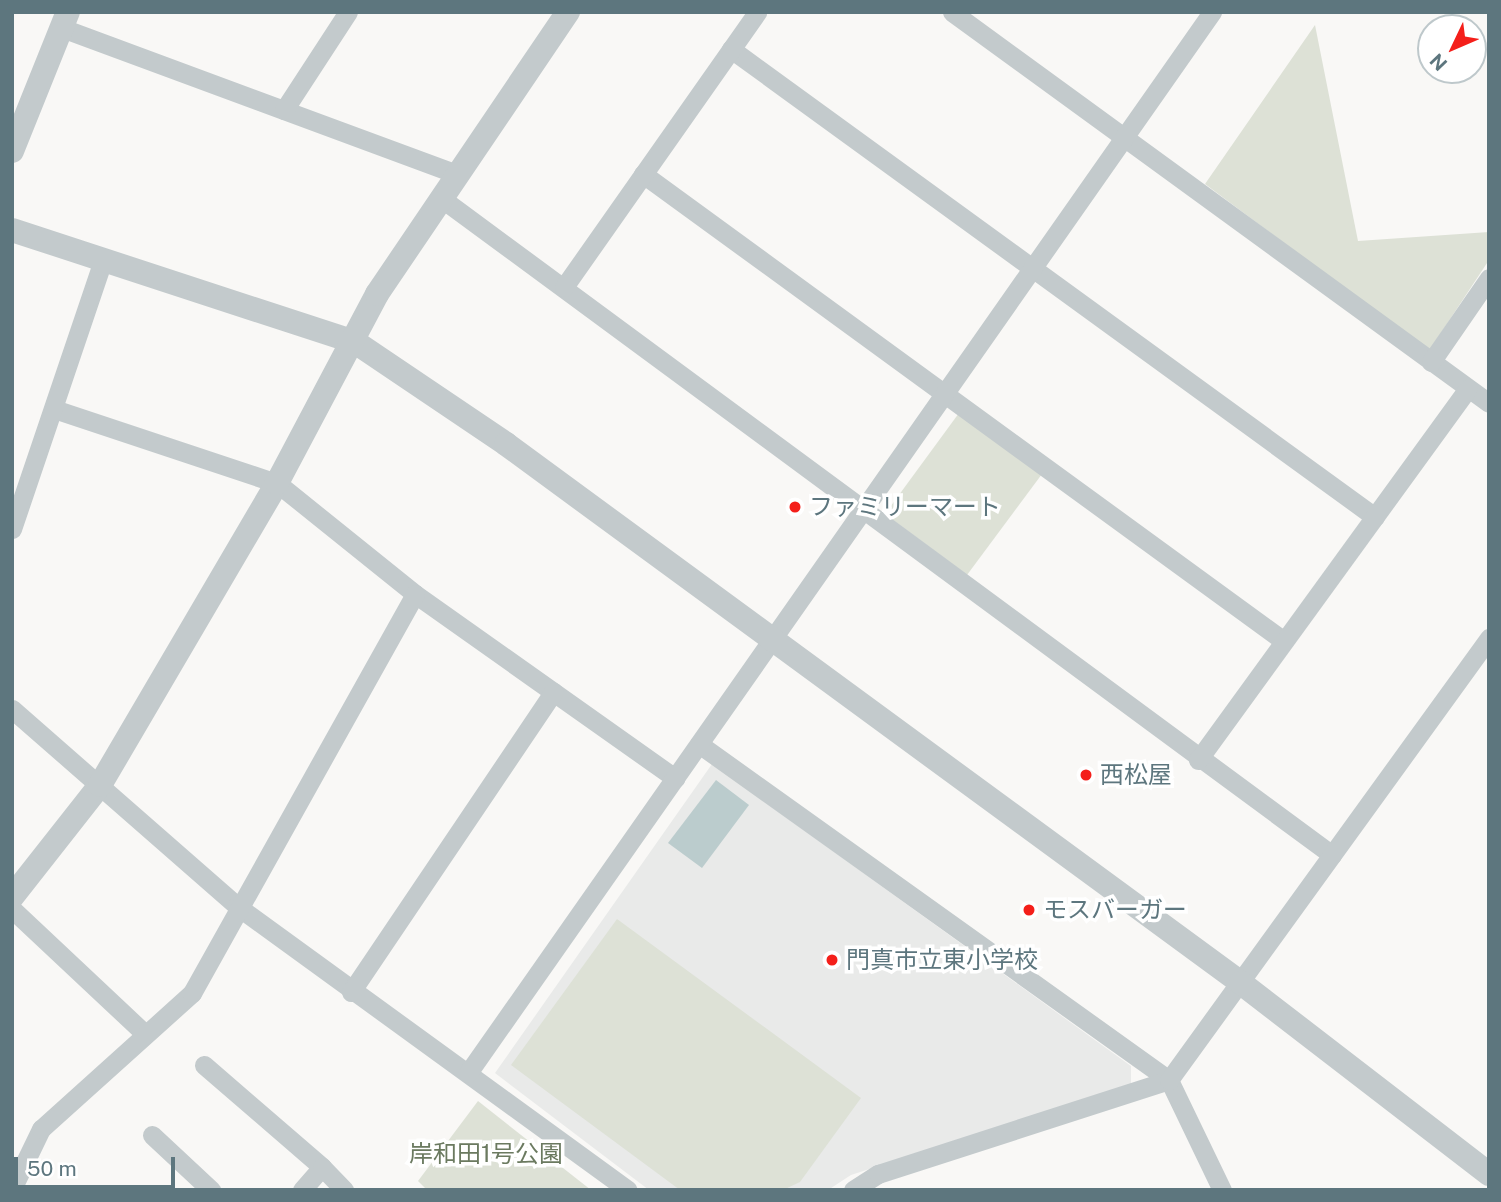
<!DOCTYPE html>
<html>
<head>
<meta charset="utf-8">
<style>
  body { margin:0 }
  #map { position:relative; width:1501px; height:1202px; overflow:hidden; background:#f9f8f6; font-family:"Public Sans","Noto Sans JP",sans-serif }
  div>[style] { position:absolute }
  .built>* { inset:0; background:#e9eae9 }
  .green>* { inset:0; background:#dde1d6 }
  .water>* { inset:0; background:#bbcccd }
  .minor>* { height:19px; margin:-9.5px; padding:0 9.5px; transform-origin:9.5px; border-radius:9.5px; background:#c3cacc }
  .tertiary>* { height:24px; margin:-12px; padding:0 12px; transform-origin:12px; border-radius:12px; background:#c3cacc }
  .dots>* { width:19px; height:19px; translate:-50% -50%; box-sizing:border-box; border:4px solid #fff; border-radius:50% }
  span { translate:-50% -50%; white-space:nowrap; text-align:center; line-height:1.15; -webkit-text-stroke:7px #fff; paint-order:stroke }
  .poi-label { font-size:24px; color:#5d767e }
  .left { translate:0 -50%; text-align:left }
  .park-label { font-size:24px; color:#6b7a60 }
  .frame { position:absolute; inset:0; border:14px solid #5d767e; pointer-events:none }
  .north { position:absolute; left:1417px; top:14px; width:70px; height:70px; box-sizing:border-box; background:#fff; border:2px solid #bec8cb; border-radius:50%; rotate:226deg; font-size:19px; font-weight:700; line-height:28px; text-align:center; color:#5d767e }
  .north::after { content:''; display:block; margin:auto; width:24px; height:32px; background:#f41f1a; clip-path:polygon(50% 0,100% 100%,50% 72%,0 100%) }
  .scale { position:absolute; left:14px; top:1157px; width:161px; height:32px; box-sizing:border-box; border:4px solid #5d767e; border-top:0; padding-left:9px; font-size:21px; line-height:24px; white-space:nowrap; color:#5d767e; -webkit-text-stroke:5px #fff; paint-order:stroke }
</style>
</head>
<body>
<div id="map">
  <div class="built">
    <div style="clip-path:polygon(712px 764px,1131px 1066px,1131px 1084px,851px 1175px,828px 1190px,649px 1190px,495px 1073px)"></div>
  </div>
  <div class="green">
    <div style="clip-path:polygon(1315px 25px,1358px 241px,1489px 232px,1489px 260px,1429px 351px,1205px 184px)"></div>
    <div style="clip-path:polygon(959px 413px,1042px 474px,967px 575px,885px 514px)"></div>
    <div style="clip-path:polygon(617px 919px,861px 1098px,800px 1182px,783px 1190px,680px 1190px,511px 1065px)"></div>
    <div style="clip-path:polygon(478px 1101px,591px 1190px,427px 1190px,418px 1181px)"></div>
  </div>
  <div class="water">
    <div style="clip-path:polygon(716px 780px,749px 805px,702px 868px,668px 843px)"></div>
  </div>
  <div class="minor">
    <div style="left:952px;top:12px;width:664px;rotate:36.06deg"></div>
    <div style="left:62px;top:28px;width:423px;rotate:20.3deg"></div>
    <div style="left:731px;top:49px;width:796px;rotate:36.01deg"></div>
    <div style="left:284px;top:110px;width:117px;rotate:-56.9deg"></div>
    <div style="left:643px;top:174px;width:793px;rotate:36.08deg"></div>
    <div style="left:441px;top:198px;width:1107px;rotate:36.4deg"></div>
    <div style="left:564px;top:287px;width:336px;rotate:-54.9deg"></div>
    <div style="left:1431px;top:362px;width:102px;rotate:-55.4deg"></div>
    <div style="left:54px;top:409px;width:235px;rotate:18.4deg"></div>
    <div style="left:277px;top:483px;width:177px;rotate:38.8deg"></div>
    <div style="left:415px;top:594px;width:319px;rotate:35.3deg"></div>
    <div style="left:12px;top:529px;width:284px;rotate:-71.3deg"></div>
    <div style="left:12px;top:709px;width:299px;rotate:41.2deg"></div>
    <div style="left:237px;top:906px;width:483px;rotate:36deg"></div>
    <div style="left:699px;top:744px;width:578px;rotate:35.56deg"></div>
    <div style="left:1169px;top:1080px;width:122px;rotate:64.3deg"></div>
    <div style="left:1198px;top:760px;width:459px;rotate:-54deg"></div>
    <div style="left:12px;top:909px;width:181px;rotate:43.2deg"></div>
    <div style="left:351px;top:992px;width:362px;rotate:-56deg"></div>
    <div style="left:204px;top:1065px;width:156px;rotate:40.8deg"></div>
    <div style="left:468px;top:1073px;width:1296px;rotate:-54.96deg"></div>
    <div style="left:152px;top:1135px;width:81px;rotate:43deg"></div>
    <div style="left:12px;top:1189px;width:67px;rotate:-64.2deg"></div>
    <div style="left:41px;top:1129px;width:203px;rotate:-42deg"></div>
    <div style="left:192px;top:993px;width:457px;rotate:-60.8deg"></div>
    <div style="left:302px;top:1190px;width:30px;rotate:-49deg"></div>
    <div style="left:322px;top:1167px;width:32px;rotate:46deg"></div>
    <div style="left:853px;top:1190px;width:30px;rotate:-33deg"></div>
    <div style="left:878px;top:1174px;width:306px;rotate:-17.9deg"></div>
    <div style="left:1169px;top:1080px;width:546px;rotate:-54.1deg"></div>
  </div>
  <div class="tertiary">
    <div style="left:12px;top:151px;width:150px;rotate:-68.1deg"></div>
    <div style="left:12px;top:230px;width:361px;rotate:18.1deg"></div>
    <div style="left:355px;top:342px;width:182px;rotate:34deg"></div>
    <div style="left:506px;top:444px;width:911px;rotate:36.25deg"></div>
    <div style="left:1241px;top:983px;width:313px;rotate:37.6deg"></div>
    <div style="left:12px;top:897px;width:142px;rotate:-51.8deg"></div>
    <div style="left:100px;top:785px;width:350px;rotate:-59.6deg"></div>
    <div style="left:277px;top:483px;width:214px;rotate:-62.1deg"></div>
    <div style="left:377px;top:294px;width:341px;rotate:-55.9deg"></div>
  </div>
  <div class="dots">
    <div style="left:795px;top:507px;background:#f41f1a"></div>
    <div style="left:1086px;top:775px;background:#f41f1a"></div>
    <div style="left:1029px;top:910px;background:#f41f1a"></div>
    <div style="left:832px;top:960px;background:#f41f1a"></div>
  </div>
  <div class="poi-label">
    <span class="left" style="left:809px;top:507px">ファミリーマート</span>
    <span class="left" style="left:1100px;top:775px">西松屋</span>
    <span class="left" style="left:1043px;top:910px">モスバーガー</span>
    <span class="left" style="left:846px;top:960px">門真市立東小学校</span>
  </div>
  <div class="park-label">
    <span style="left:486px;top:1154px">岸和田1号公園</span>
  </div>
  <div class="frame"></div>
  <div class="north">N</div>
  <div class="scale">50 m</div>
</div>
</body>
</html>
